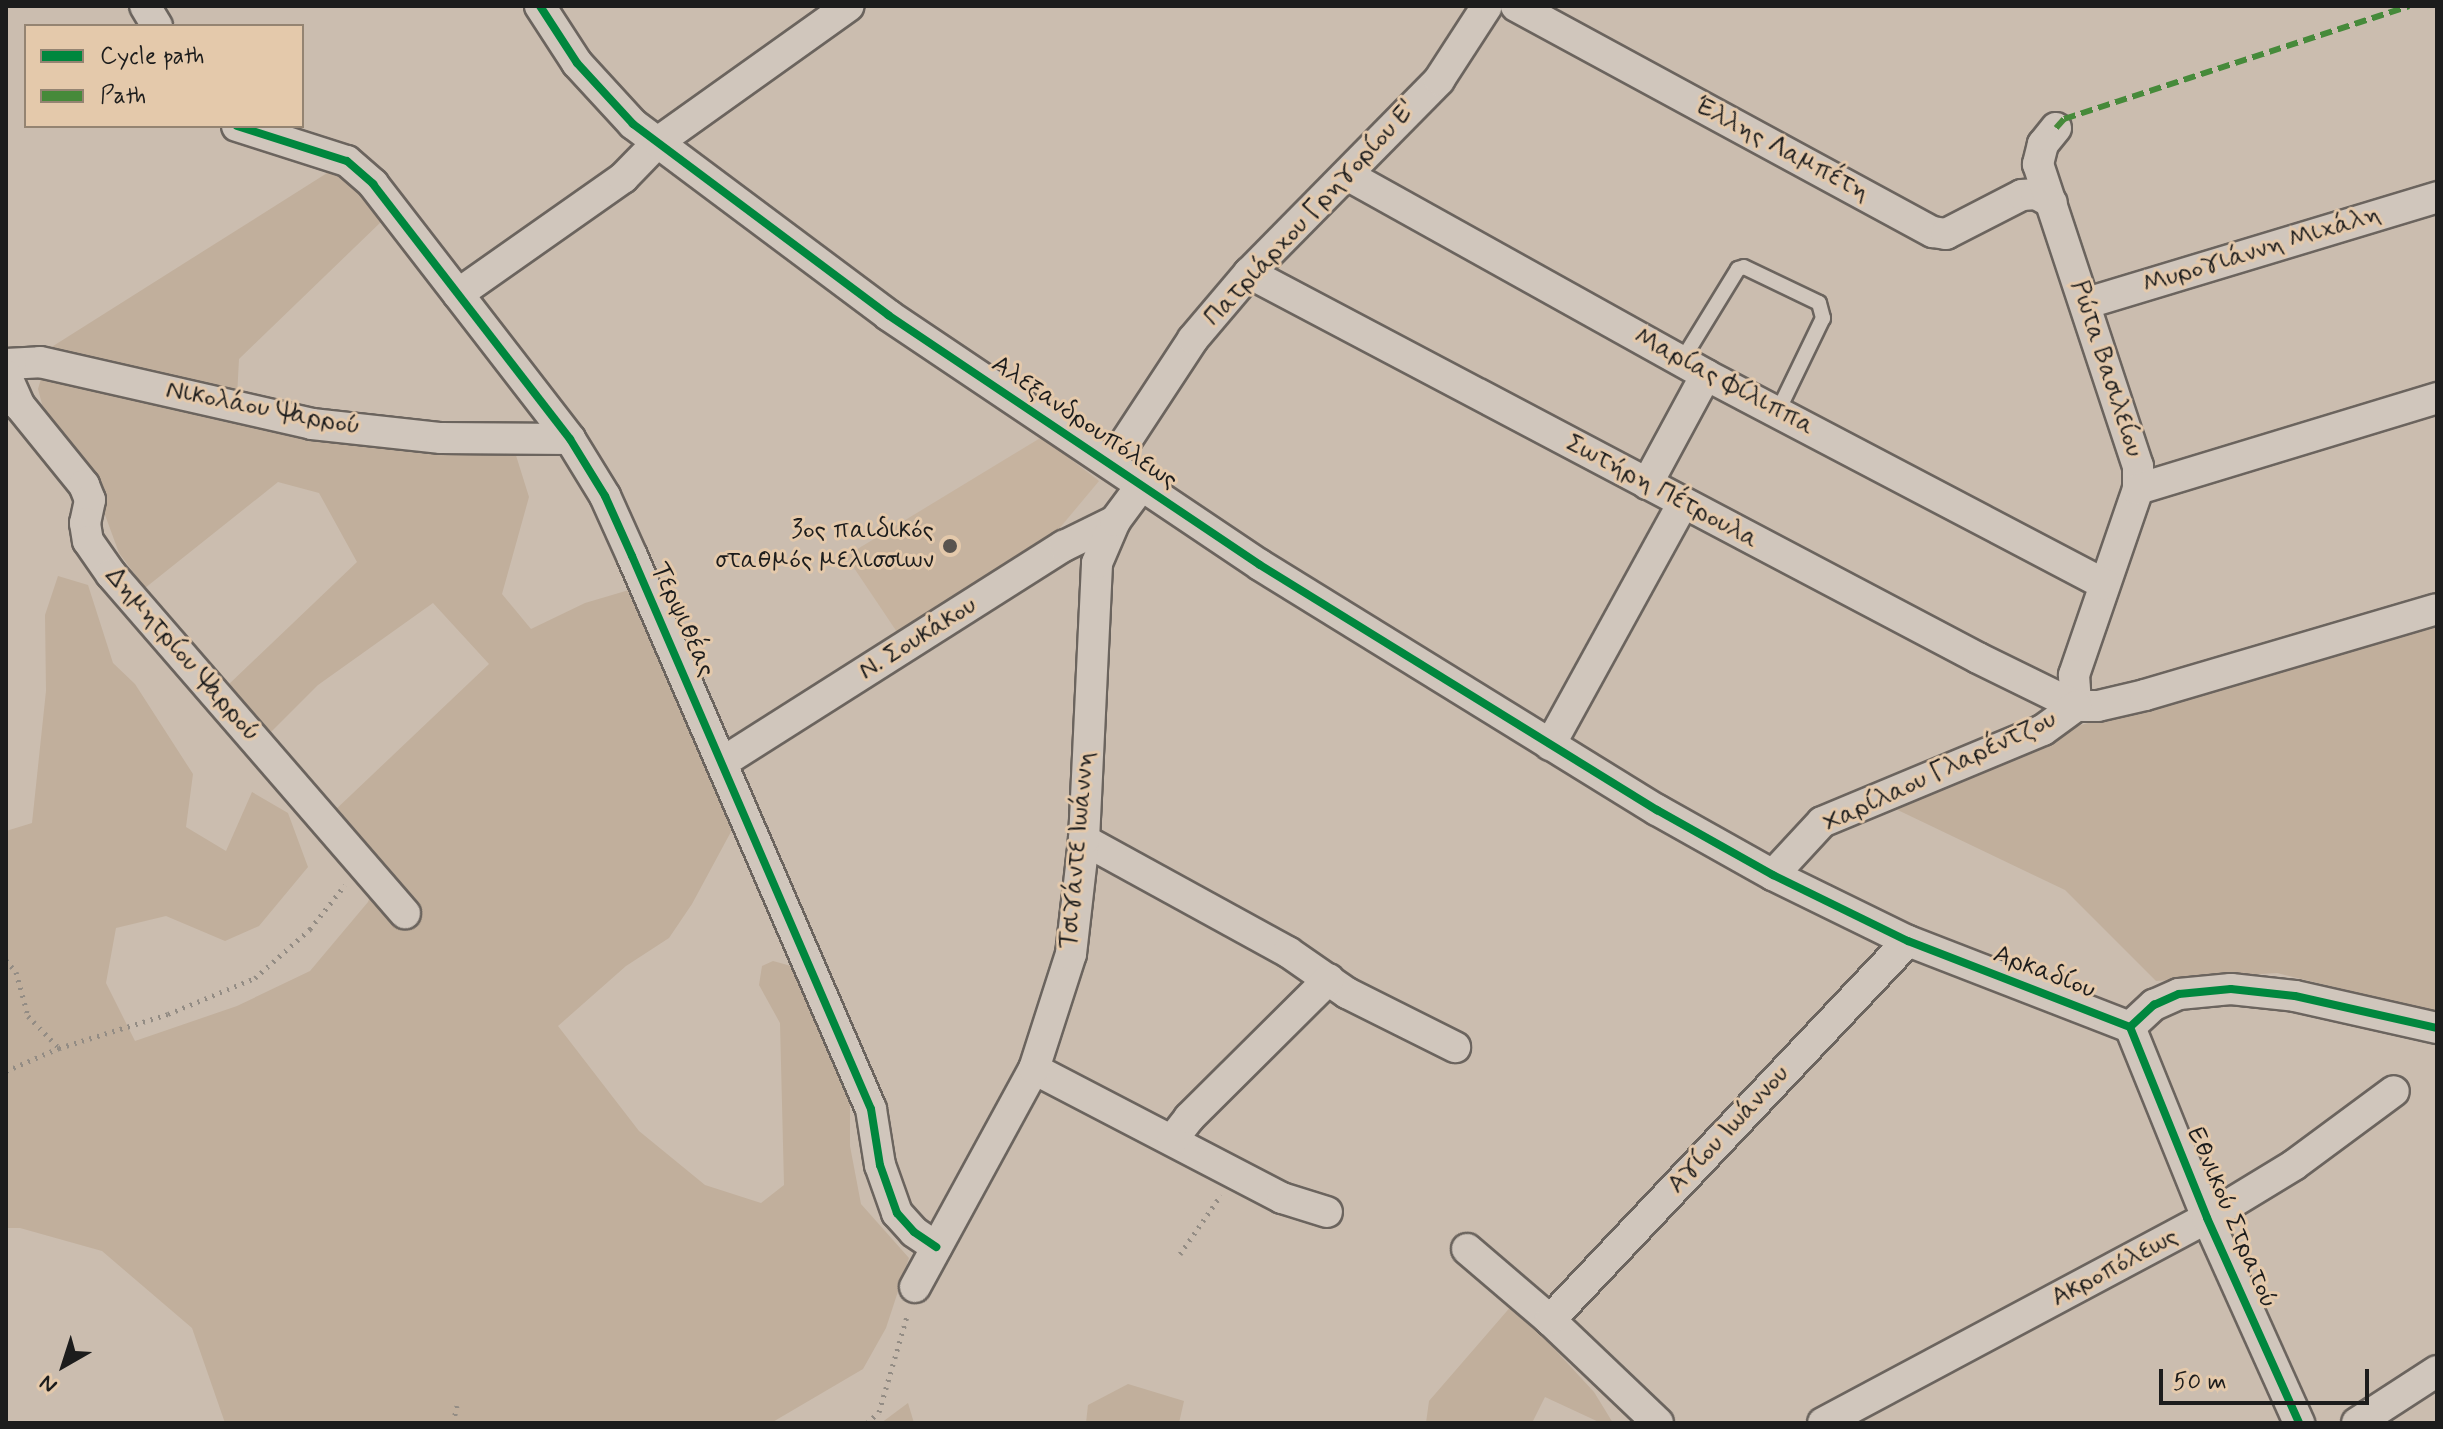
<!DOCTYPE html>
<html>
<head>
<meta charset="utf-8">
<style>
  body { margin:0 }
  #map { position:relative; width:2443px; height:1429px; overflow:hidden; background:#cbbdaf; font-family:Mynerve,sans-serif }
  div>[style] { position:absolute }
  .built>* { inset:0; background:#c6b39f }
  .green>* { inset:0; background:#c1af9c }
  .path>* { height:5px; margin-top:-2.5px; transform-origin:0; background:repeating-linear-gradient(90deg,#938c84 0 2px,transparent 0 8px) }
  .roads { filter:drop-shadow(2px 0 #6b645e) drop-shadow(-2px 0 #6b645e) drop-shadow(0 2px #6b645e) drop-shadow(0 -2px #6b645e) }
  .lane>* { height:14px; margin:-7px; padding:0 7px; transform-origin:7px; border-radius:7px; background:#d0c6bc }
  .street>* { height:30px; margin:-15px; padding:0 15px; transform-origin:15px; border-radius:15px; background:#d0c6bc }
  .quiet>* { height:6px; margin-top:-3px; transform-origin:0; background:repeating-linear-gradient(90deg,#468a3a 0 12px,transparent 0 18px) }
  .cycleway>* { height:8px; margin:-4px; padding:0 4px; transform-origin:4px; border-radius:4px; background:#00873e }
  .dots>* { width:22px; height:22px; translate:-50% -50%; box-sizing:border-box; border:4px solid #e4c9ab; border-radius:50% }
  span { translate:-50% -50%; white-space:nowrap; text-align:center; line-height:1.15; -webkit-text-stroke:6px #e4c9ab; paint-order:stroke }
  .street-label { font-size:26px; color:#1c1c1c }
  .poi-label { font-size:26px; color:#1c1c1c }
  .right { translate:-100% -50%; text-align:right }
  .frame { position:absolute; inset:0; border:8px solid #1c1c1c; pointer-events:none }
  .legend { position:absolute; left:24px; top:24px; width:280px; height:104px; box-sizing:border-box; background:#e4c9ab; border:2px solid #948472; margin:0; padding:10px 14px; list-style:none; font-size:24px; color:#1c1c1c }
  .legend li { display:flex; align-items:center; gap:16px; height:40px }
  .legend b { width:40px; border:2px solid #948472 }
  .north { position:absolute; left:24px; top:1325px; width:80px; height:80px; -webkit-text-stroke:6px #e4c9ab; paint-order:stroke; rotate:219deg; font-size:22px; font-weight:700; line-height:32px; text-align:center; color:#1c1c1c }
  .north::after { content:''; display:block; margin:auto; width:28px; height:36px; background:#1c1c1c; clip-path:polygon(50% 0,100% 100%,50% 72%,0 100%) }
  .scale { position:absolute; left:2159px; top:1369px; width:210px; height:36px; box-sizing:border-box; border:4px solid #1c1c1c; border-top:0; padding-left:10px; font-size:24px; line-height:28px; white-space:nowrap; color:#1c1c1c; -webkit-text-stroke:6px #e4c9ab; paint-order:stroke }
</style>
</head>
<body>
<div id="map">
  <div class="built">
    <div style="clip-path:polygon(1042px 437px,1099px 481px,1053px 536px,899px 635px,846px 556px)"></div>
  </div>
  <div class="green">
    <div style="clip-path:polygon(335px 168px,383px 220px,239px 359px,236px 416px,514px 449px,529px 497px,502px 594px,531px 629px,585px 603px,629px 590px,733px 828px,692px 904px,669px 938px,626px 966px,558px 1026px,639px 1131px,705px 1185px,761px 1203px,784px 1185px,780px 1023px,759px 985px,762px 966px,773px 961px,802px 969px,850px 1085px,850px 1146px,861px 1204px,909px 1258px,886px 1328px,863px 1369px,771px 1423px,225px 1423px,192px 1328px,102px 1251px,20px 1228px,6px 1228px,6px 831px,32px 823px,46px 691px,45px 615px,58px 576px,88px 585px,113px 663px,135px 684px,193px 774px,186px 827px,226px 851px,252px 792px,288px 813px,308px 867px,259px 926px,225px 941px,166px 916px,116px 928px,106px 983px,135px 1041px,237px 1006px,310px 971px,368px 902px,382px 866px,332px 813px,489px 664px,433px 603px,318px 685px,267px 736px,227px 686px,357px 562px,319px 493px,278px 482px,145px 588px,119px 553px,101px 504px,99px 476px,46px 419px,38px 389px,50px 348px)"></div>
    <div style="clip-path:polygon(2437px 619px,2437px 1012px,2277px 973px,2156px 981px,2065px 890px,1881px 802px,2051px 734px)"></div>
    <div style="clip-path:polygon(1513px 1304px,1594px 1392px,1613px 1423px,1601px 1423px,1545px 1397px,1532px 1423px,1426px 1423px,1429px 1401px)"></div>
    <div style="clip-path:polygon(1128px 1384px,1184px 1401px,1179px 1423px,1086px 1423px,1088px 1405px)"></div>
    <div style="clip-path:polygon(908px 1403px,914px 1423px,881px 1423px)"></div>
  </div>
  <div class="path">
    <div style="left:6px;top:960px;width:16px;rotate:50deg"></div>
    <div style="left:16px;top:972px;width:46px;rotate:74.7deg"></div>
    <div style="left:28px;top:1016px;width:45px;rotate:45.9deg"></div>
    <div style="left:6px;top:1071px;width:58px;rotate:-23.5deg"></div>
    <div style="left:59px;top:1048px;width:114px;rotate:-17.3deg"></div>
    <div style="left:168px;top:1014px;width:94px;rotate:-22.5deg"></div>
    <div style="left:255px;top:978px;width:74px;rotate:-41.7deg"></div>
    <div style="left:310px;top:929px;width:56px;rotate:-51.5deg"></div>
    <div style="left:1180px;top:1254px;width:72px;rotate:-55.2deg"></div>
    <div style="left:453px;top:1423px;width:18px;rotate:-77deg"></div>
    <div style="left:867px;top:1423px;width:16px;rotate:-43deg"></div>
    <div style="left:879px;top:1412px;width:103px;rotate:-73.7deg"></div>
  </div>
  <div class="roads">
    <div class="lane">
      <div style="left:1681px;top:362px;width:109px;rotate:-58.5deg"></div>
      <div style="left:1738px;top:269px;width:6px;rotate:-18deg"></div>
      <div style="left:1744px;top:267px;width:83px;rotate:25.6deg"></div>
      <div style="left:1819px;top:303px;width:16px;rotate:75deg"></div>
      <div style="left:1823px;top:318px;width:103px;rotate:115.8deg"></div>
    </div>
    <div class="street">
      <div style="left:145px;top:6px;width:23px;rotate:59deg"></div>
      <div style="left:540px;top:6px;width:68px;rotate:57deg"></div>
      <div style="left:577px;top:63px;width:83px;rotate:47.4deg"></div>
      <div style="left:633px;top:124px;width:319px;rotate:36.8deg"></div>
      <div style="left:888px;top:315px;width:448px;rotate:33.9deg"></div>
      <div style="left:1260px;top:565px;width:467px;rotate:31.7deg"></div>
      <div style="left:1657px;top:810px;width:133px;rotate:29.3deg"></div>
      <div style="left:1773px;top:875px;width:150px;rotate:26.1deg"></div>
      <div style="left:1908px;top:941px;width:238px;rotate:21.2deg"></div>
      <div style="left:1516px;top:6px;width:474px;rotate:28.5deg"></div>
      <div style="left:1933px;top:232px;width:13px;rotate:9deg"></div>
      <div style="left:1946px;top:234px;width:85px;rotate:-27.2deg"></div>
      <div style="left:2022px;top:195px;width:14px;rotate:-4deg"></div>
      <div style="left:2036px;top:194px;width:18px;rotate:29deg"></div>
      <div style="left:237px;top:126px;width:115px;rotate:17.7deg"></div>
      <div style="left:347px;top:161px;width:35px;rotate:41deg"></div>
      <div style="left:373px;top:184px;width:322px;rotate:52.3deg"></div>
      <div style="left:570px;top:439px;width:67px;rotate:58.4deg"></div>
      <div style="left:605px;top:496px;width:66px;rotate:65.8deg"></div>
      <div style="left:632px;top:556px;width:602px;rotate:66.63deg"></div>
      <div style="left:871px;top:1109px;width:57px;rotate:80.9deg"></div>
      <div style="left:880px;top:1165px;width:51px;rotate:70.5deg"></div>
      <div style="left:897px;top:1213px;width:25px;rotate:48deg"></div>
      <div style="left:914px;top:1232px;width:27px;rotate:34deg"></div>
      <div style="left:2056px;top:128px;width:21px;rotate:129deg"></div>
      <div style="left:2043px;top:144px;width:21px;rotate:104deg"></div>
      <div style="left:2038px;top:164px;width:318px;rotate:71.7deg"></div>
      <div style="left:2138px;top:466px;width:23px;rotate:90deg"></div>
      <div style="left:2138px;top:489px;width:197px;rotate:109deg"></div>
      <div style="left:2074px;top:675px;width:31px;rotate:86deg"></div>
      <div style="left:1347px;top:175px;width:411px;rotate:29.1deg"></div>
      <div style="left:1706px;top:375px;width:450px;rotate:27.7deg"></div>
      <div style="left:1249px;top:273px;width:824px;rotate:27.84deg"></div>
      <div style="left:1978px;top:658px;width:109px;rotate:26.1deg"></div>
      <div style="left:2076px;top:706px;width:22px"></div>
      <div style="left:2098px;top:706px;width:48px;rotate:-13.2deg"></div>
      <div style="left:2145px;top:695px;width:304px;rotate:-16.4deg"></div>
      <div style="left:458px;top:294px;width:202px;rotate:-35.1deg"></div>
      <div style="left:623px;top:178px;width:50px;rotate:-45.8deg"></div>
      <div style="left:658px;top:142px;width:234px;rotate:-35.5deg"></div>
      <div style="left:2087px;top:303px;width:366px;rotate:-16.8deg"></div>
      <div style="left:6px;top:364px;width:34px;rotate:-3deg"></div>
      <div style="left:40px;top:362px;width:279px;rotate:12.8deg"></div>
      <div style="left:312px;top:424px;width:130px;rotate:6.2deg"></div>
      <div style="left:441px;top:438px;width:129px;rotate:0.4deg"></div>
      <div style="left:6px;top:375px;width:34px;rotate:66deg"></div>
      <div style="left:20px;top:406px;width:102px;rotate:51deg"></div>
      <div style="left:84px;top:485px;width:16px;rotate:68deg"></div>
      <div style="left:90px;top:500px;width:24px;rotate:102deg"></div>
      <div style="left:85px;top:523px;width:18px;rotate:81deg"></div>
      <div style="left:88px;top:541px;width:40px;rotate:55.1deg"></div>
      <div style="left:111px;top:574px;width:449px;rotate:49.1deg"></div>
      <div style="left:1111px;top:464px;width:149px;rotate:-56.7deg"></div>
      <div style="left:1193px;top:339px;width:87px;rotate:-49.7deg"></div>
      <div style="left:1249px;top:273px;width:271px;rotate:-45.4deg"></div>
      <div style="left:1439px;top:80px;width:88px;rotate:-57deg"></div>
      <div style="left:1647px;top:484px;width:124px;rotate:-61.6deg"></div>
      <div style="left:2138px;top:489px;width:313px;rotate:-16.9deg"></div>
      <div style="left:1550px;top:745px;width:276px;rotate:-61.2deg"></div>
      <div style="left:723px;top:762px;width:404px;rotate:-32.4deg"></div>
      <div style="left:1064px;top:546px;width:57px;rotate:-26.1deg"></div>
      <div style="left:1084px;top:840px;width:233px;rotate:28.8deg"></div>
      <div style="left:1288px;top:952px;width:72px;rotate:34.8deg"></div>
      <div style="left:1347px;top:993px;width:121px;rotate:26.6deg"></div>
      <div style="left:1773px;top:875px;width:72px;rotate:-47.2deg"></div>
      <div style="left:1822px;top:822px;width:239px;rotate:-22.6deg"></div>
      <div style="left:2043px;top:730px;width:41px;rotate:-36deg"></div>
      <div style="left:2130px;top:1027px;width:206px;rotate:68deg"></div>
      <div style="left:2207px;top:1218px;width:225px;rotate:65.8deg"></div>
      <div style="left:2130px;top:1027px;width:33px;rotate:-43deg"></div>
      <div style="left:2154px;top:1005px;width:27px;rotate:-24deg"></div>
      <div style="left:2179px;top:994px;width:52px;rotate:-5.5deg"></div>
      <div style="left:2231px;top:989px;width:64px;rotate:6.2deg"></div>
      <div style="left:2295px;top:996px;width:146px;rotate:12.7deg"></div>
      <div style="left:1034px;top:1069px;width:280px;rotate:27.5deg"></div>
      <div style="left:1282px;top:1198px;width:47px;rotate:17.3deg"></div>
      <div style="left:1172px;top:1140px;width:28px;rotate:-52deg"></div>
      <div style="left:1189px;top:1118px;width:197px;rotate:-44.8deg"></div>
      <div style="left:1467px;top:1249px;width:109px;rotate:40.5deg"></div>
      <div style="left:1550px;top:1320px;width:149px;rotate:43.6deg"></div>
      <div style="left:915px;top:1287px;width:248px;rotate:-61.4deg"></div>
      <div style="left:1034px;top:1069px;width:121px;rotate:-72.2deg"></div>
      <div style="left:1071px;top:954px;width:115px;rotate:-83.5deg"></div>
      <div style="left:1084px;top:840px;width:277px;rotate:-87.3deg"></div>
      <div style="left:1097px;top:563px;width:46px;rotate:-66.8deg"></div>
      <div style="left:1115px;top:521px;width:44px;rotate:-53.4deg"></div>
      <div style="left:1550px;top:1320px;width:521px;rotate:-46.63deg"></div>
      <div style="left:1823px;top:1423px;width:435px;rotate:-28.1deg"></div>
      <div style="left:2207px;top:1218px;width:102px;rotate:-31.3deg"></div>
      <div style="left:2294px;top:1165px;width:124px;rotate:-36.5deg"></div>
      <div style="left:2357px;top:1423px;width:95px;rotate:-33deg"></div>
    </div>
  </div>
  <div class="quiet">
    <div style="left:2056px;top:128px;width:12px;rotate:-48deg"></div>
    <div style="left:2064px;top:119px;width:363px;rotate:-18.1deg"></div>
  </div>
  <div class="cycleway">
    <div style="left:540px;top:6px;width:68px;rotate:57deg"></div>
    <div style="left:577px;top:63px;width:83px;rotate:47.4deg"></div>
    <div style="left:633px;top:124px;width:319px;rotate:36.8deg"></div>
    <div style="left:888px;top:315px;width:448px;rotate:33.9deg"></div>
    <div style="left:1260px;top:565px;width:467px;rotate:31.7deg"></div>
    <div style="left:1657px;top:810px;width:133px;rotate:29.3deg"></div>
    <div style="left:1773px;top:875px;width:150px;rotate:26.1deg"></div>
    <div style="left:1908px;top:941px;width:238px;rotate:21.2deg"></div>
    <div style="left:237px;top:126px;width:115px;rotate:17.7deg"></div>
    <div style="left:347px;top:161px;width:35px;rotate:41deg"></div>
    <div style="left:373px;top:184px;width:322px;rotate:52.3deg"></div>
    <div style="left:570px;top:439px;width:67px;rotate:58.4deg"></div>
    <div style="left:605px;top:496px;width:66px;rotate:65.8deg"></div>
    <div style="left:632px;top:556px;width:602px;rotate:66.63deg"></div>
    <div style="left:871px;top:1109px;width:57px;rotate:80.9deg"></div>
    <div style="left:880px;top:1165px;width:51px;rotate:70.5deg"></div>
    <div style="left:897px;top:1213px;width:25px;rotate:48deg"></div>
    <div style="left:914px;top:1232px;width:27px;rotate:34deg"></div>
    <div style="left:2130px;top:1027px;width:206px;rotate:68deg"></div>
    <div style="left:2207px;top:1218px;width:225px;rotate:65.8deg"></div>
    <div style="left:2130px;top:1027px;width:33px;rotate:-43deg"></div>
    <div style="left:2154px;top:1005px;width:27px;rotate:-24deg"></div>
    <div style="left:2179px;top:994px;width:52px;rotate:-5.5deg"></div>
    <div style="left:2231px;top:989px;width:64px;rotate:6.2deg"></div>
    <div style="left:2295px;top:996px;width:146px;rotate:12.7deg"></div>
  </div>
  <div class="dots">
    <div style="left:950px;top:546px;background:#59544f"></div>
  </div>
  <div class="street-label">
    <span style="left:1782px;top:150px;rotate:28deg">Έλλης Λαμπέτη</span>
    <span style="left:1311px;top:214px;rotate:-47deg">Πατριάρχου Γρηγορίου Ε'</span>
    <span style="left:2262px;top:250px;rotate:-17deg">Μυρογιάννη Μιχάλη</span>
    <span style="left:2106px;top:369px;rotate:72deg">Ρώτα Βασιλείου</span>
    <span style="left:1724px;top:382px;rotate:28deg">Μαρίας Φίλιππα</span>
    <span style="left:263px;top:409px;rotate:11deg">Νικολάου Ψαρρού</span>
    <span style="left:1084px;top:423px;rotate:34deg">Αλεξανδρουπόλεως</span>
    <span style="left:1662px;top:492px;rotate:28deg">Σωτήρη Πέτρουλα</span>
    <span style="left:682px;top:620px;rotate:66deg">Τερψιθέας</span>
    <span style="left:918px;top:639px;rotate:-32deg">Ν. Σουκάκου</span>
    <span style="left:182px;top:655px;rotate:49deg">Δημητρίου Ψαρρού</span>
    <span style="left:1940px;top:772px;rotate:-25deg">Χαρίλαου Γλαρέντζου</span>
    <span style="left:1078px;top:850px;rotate:-85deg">Τσιγάντε Ιωάννη</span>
    <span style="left:2044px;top:973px;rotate:21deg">Αρκαδίου</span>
    <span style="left:1729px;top:1130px;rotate:-47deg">Αγίου Ιωάννου</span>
    <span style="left:2231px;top:1218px;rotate:67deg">Εθνικού Στρατού</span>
    <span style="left:2115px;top:1268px;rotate:-28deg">Ακροπόλεως</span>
  </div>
  <div class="poi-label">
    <span class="right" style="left:934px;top:546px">3ος παιδικός<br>σταθμός μελισσιων</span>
  </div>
  <div class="frame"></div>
  <ul class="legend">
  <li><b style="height:10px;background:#00873e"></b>Cycle path</li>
  <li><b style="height:10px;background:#468a3a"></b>Path</li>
  </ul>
  <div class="north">N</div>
  <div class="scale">50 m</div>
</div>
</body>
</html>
